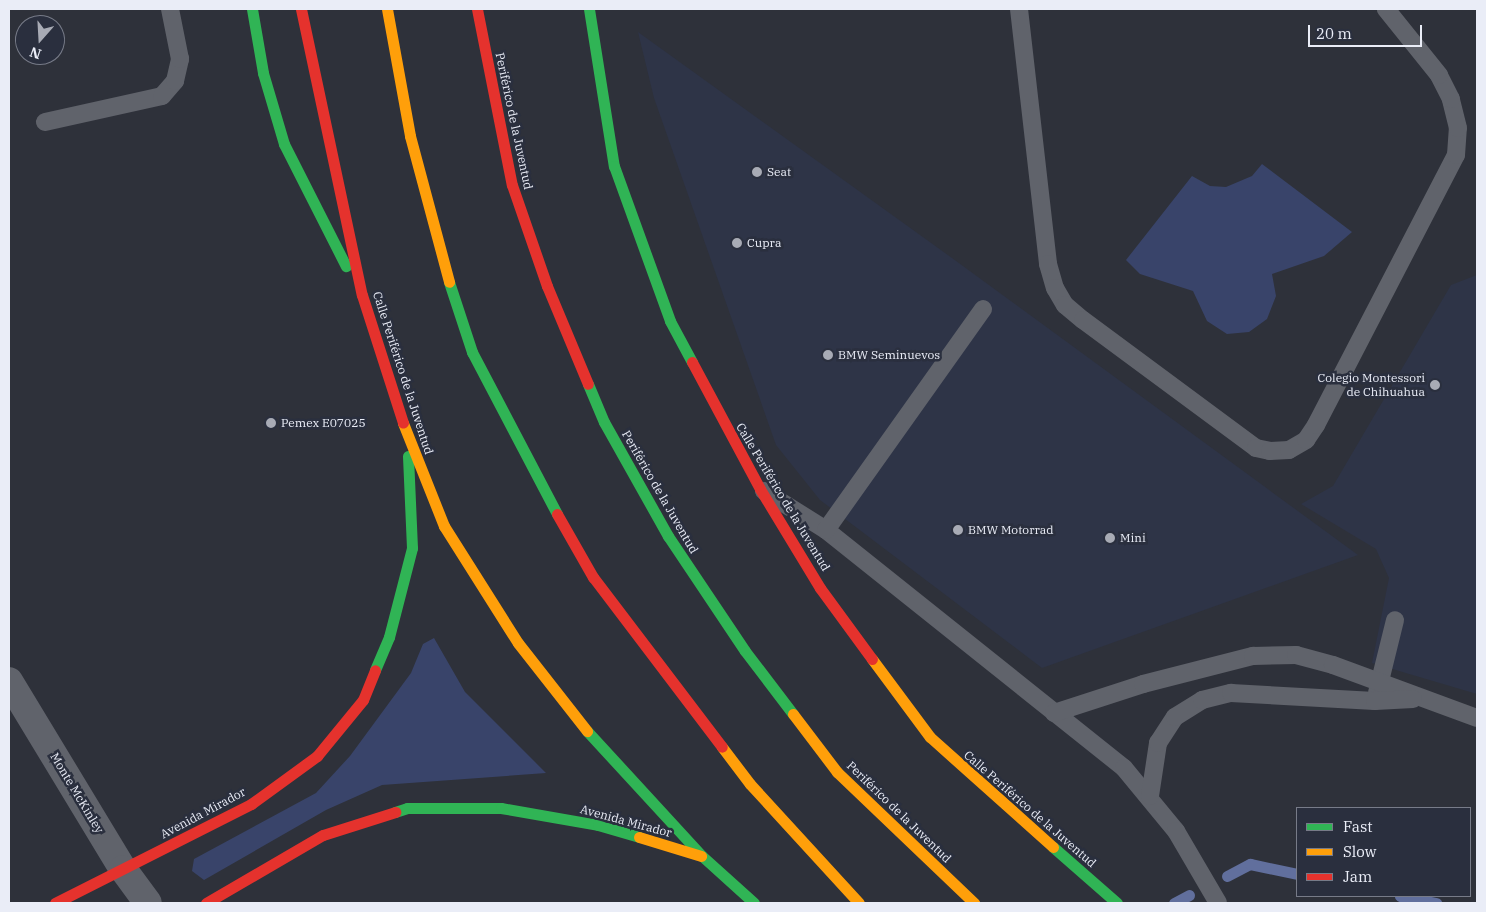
<!DOCTYPE html>
<html>
<head>
<meta charset="utf-8">
<style>
  body { margin:0 }
  #map { position:relative; width:1486px; height:912px; overflow:hidden; background:#2e313a; font-family:"IBM Plex Serif",serif }
  div>[style] { position:absolute }
  .built>* { inset:0; background:#2e3447 }
  .green>* { inset:0; background:#39446a }
  .stream>* { height:11px; margin:-5.5px; padding:0 5.5px; transform-origin:5.5px; border-radius:5.5px; background:#616f9d }
  .lane>* { height:18px; margin:-9px; padding:0 9px; transform-origin:9px; border-radius:9px; background:#60636b }
  .street>* { height:28px; margin:-14px; padding:0 14px; transform-origin:14px; border-radius:14px; background:#60636b }
  .fast>* { height:11px; margin:-5.5px; padding:0 5.5px; transform-origin:5.5px; border-radius:5.5px; background:#30b455 }
  .slow>* { height:11px; margin:-5.5px; padding:0 5.5px; transform-origin:5.5px; border-radius:5.5px; background:#ff9f0a }
  .jam>* { height:11px; margin:-5.5px; padding:0 5.5px; transform-origin:5.5px; border-radius:5.5px; background:#e5322d }
  .dots>* { width:14px; height:14px; translate:-50% -50%; box-sizing:border-box; border:2px solid #2a2f3e; border-radius:50% }
  span { translate:-50% -50%; white-space:nowrap; text-align:center; line-height:1.15; -webkit-text-stroke:5px #2a2f3e; paint-order:stroke }
  .street-label { font-size:12px; color:#eaedf7 }
  .poi-label { font-size:12px; color:#eaedf7 }
  .left { translate:0 -50%; text-align:left }
  .right { translate:-100% -50%; text-align:right }
  .frame { position:absolute; inset:0; border:10px solid #eaedf7; pointer-events:none }
  .legend { position:absolute; left:1296px; top:807px; width:175px; height:90px; box-sizing:border-box; background:#2a2f3e; border:1px solid #777b88; margin:0; padding:6px 9px; list-style:none; font-size:15px; color:#eaedf7 }
  .legend li { display:flex; align-items:center; gap:10px; height:25px }
  .legend b { width:25px; border:1px solid #777b88 }
  .north { position:absolute; left:15px; top:15px; width:50px; height:50px; box-sizing:border-box; background:#2a2f3e; border:1px solid #777b88; border-radius:50%; rotate:199deg; font-size:14px; font-weight:700; line-height:20px; text-align:center; color:#eaedf7 }
  .north::after { content:''; display:block; margin:auto; width:18px; height:22px; background:#a8abb5; clip-path:polygon(50% 0,100% 100%,50% 72%,0 100%) }
  .scale { position:absolute; left:1308px; top:25px; width:114px; height:22px; box-sizing:border-box; border:2px solid #eaedf7; border-top:0; padding-left:6px; font-size:15px; line-height:18px; white-space:nowrap; color:#eaedf7; -webkit-text-stroke:4px #2a2f3e; paint-order:stroke }
</style>
</head>
<body>
<div id="map">
  <div class="built">
    <div style="clip-path:polygon(638px 32px,952px 258px,1358px 555px,1042px 668px,820px 500px,776px 445px,654px 98px)"></div>
    <div style="clip-path:polygon(1477px 275px,1477px 694px,1372px 663px,1389px 578px,1376px 549px,1301px 504px,1333px 486px,1451px 285px)"></div>
  </div>
  <div class="green">
    <div style="clip-path:polygon(1262px 164px,1352px 232px,1324px 256px,1272px 274px,1276px 296px,1267px 319px,1249px 332px,1227px 334px,1207px 321px,1193px 291px,1140px 274px,1126px 260px,1192px 176px,1210px 186px,1226px 187px,1252px 176px)"></div>
    <div style="clip-path:polygon(434px 638px,465px 692px,546px 773px,382px 785px,326px 810px,204px 880px,192px 871px,194px 859px,316px 793px,350px 756px,411px 673px,423px 644px)"></div>
  </div>
  <div class="stream">
    <div style="left:1227px;top:876px;width:26px;rotate:-28deg"></div>
    <div style="left:1250px;top:864px;width:48px;rotate:12deg"></div>
    <div style="left:1400px;top:896px;width:37px;rotate:11deg"></div>
    <div style="left:1174px;top:903px;width:17px;rotate:-28deg"></div>
  </div>
  <div class="lane">
    <div style="left:1019px;top:9px;width:257px;rotate:83.5deg"></div>
    <div style="left:1048px;top:264px;width:25px;rotate:74deg"></div>
    <div style="left:1055px;top:288px;width:20px;rotate:60deg"></div>
    <div style="left:1065px;top:305px;width:23px;rotate:40deg"></div>
    <div style="left:1083px;top:320px;width:215px;rotate:36.5deg"></div>
    <div style="left:1256px;top:448px;width:14px;rotate:12deg"></div>
    <div style="left:1270px;top:451px;width:19px;rotate:-3deg"></div>
    <div style="left:1289px;top:450px;width:20px;rotate:-30deg"></div>
    <div style="left:1306px;top:440px;width:18px;rotate:-56deg"></div>
    <div style="left:1316px;top:425px;width:304px;rotate:-62.6deg"></div>
    <div style="left:1456px;top:155px;width:27px;rotate:-86deg"></div>
    <div style="left:1458px;top:128px;width:30px;rotate:-104deg"></div>
    <div style="left:1451px;top:99px;width:27px;rotate:-117deg"></div>
    <div style="left:1439px;top:75px;width:85px;rotate:-128.8deg"></div>
    <div style="left:45px;top:122px;width:120px;rotate:-12.5deg"></div>
    <div style="left:162px;top:96px;width:20px;rotate:-49deg"></div>
    <div style="left:175px;top:81px;width:23px;rotate:-77deg"></div>
    <div style="left:180px;top:59px;width:51px;rotate:-101.3deg"></div>
    <div style="left:764px;top:491px;width:73px;rotate:32.2deg"></div>
    <div style="left:826px;top:530px;width:381px;rotate:38.6deg"></div>
    <div style="left:1124px;top:768px;width:82px;rotate:50.5deg"></div>
    <div style="left:1176px;top:831px;width:83px;rotate:59.7deg"></div>
    <div style="left:826px;top:530px;width:271px;rotate:-54.6deg"></div>
    <div style="left:1377px;top:693px;width:75px;rotate:-76.1deg"></div>
    <div style="left:1054px;top:713px;width:94px;rotate:-18deg"></div>
    <div style="left:1143px;top:684px;width:114px;rotate:-14.3deg"></div>
    <div style="left:1253px;top:656px;width:43px;rotate:-1.3deg"></div>
    <div style="left:1296px;top:655px;width:38px;rotate:15deg"></div>
    <div style="left:1333px;top:665px;width:153px;rotate:20.2deg"></div>
    <div style="left:1150px;top:796px;width:54px;rotate:-81.4deg"></div>
    <div style="left:1158px;top:743px;width:31px;rotate:-57deg"></div>
    <div style="left:1175px;top:717px;width:32px;rotate:-32deg"></div>
    <div style="left:1202px;top:700px;width:30px;rotate:-14deg"></div>
    <div style="left:1231px;top:693px;width:144px;rotate:3.2deg"></div>
    <div style="left:1375px;top:701px;width:38px;rotate:-3deg"></div>
  </div>
  <div class="street">
    <div style="left:9px;top:681px;width:220px;rotate:58.8deg"></div>
    <div style="left:123px;top:869px;width:42px;rotate:53.7deg"></div>
  </div>
  <div class="fast">
    <div style="left:252px;top:9px;width:65px;rotate:80.2deg"></div>
    <div style="left:263px;top:73px;width:74px;rotate:73.5deg"></div>
    <div style="left:284px;top:144px;width:137px;rotate:63.1deg"></div>
    <div style="left:589px;top:9px;width:159px;rotate:81deg"></div>
    <div style="left:614px;top:166px;width:165px;rotate:70.1deg"></div>
    <div style="left:670px;top:321px;width:47px;rotate:61.8deg"></div>
    <div style="left:449px;top:282px;width:74px;rotate:71.8deg"></div>
    <div style="left:472px;top:352px;width:183px;rotate:62.3deg"></div>
    <div style="left:588px;top:384px;width:41px;rotate:67.2deg"></div>
    <div style="left:604px;top:422px;width:131px;rotate:60.7deg"></div>
    <div style="left:668px;top:536px;width:138px;rotate:56.2deg"></div>
    <div style="left:745px;top:651px;width:79px;rotate:52.7deg"></div>
    <div style="left:375px;top:670px;width:36px;rotate:-67deg"></div>
    <div style="left:389px;top:637px;width:92px;rotate:-75.5deg"></div>
    <div style="left:412px;top:548px;width:92px;rotate:-92.5deg"></div>
    <div style="left:587px;top:731px;width:170px;rotate:47.4deg"></div>
    <div style="left:702px;top:856px;width:70px;rotate:42.1deg"></div>
    <div style="left:395px;top:812px;width:13px;rotate:-18deg"></div>
    <div style="left:407px;top:808px;width:94px"></div>
    <div style="left:501px;top:808px;width:98px;rotate:9.9deg"></div>
    <div style="left:598px;top:825px;width:43px;rotate:16.3deg"></div>
    <div style="left:1053px;top:847px;width:85px;rotate:41.2deg"></div>
  </div>
  <div class="slow">
    <div style="left:387px;top:9px;width:129px;rotate:79.7deg"></div>
    <div style="left:410px;top:136px;width:151px;rotate:75deg"></div>
    <div style="left:403px;top:423px;width:111px;rotate:68.3deg"></div>
    <div style="left:444px;top:526px;width:138px;rotate:57.7deg"></div>
    <div style="left:518px;top:643px;width:112px;rotate:51.9deg"></div>
    <div style="left:872px;top:659px;width:97px;rotate:53.4deg"></div>
    <div style="left:930px;top:737px;width:165px;rotate:41.8deg"></div>
    <div style="left:793px;top:714px;width:73px;rotate:52.8deg"></div>
    <div style="left:837px;top:772px;width:190px;rotate:43.7deg"></div>
    <div style="left:722px;top:747px;width:46px;rotate:52.9deg"></div>
    <div style="left:750px;top:784px;width:161px;rotate:47.5deg"></div>
    <div style="left:639px;top:837px;width:65px;rotate:17deg"></div>
  </div>
  <div class="jam">
    <div style="left:301px;top:9px;width:292px;rotate:78deg"></div>
    <div style="left:362px;top:295px;width:134px;rotate:72.2deg"></div>
    <div style="left:477px;top:9px;width:179px;rotate:78.8deg"></div>
    <div style="left:512px;top:185px;width:107px;rotate:70.9deg"></div>
    <div style="left:547px;top:286px;width:106px;rotate:67.3deg"></div>
    <div style="left:692px;top:362px;width:144px;rotate:61.8deg"></div>
    <div style="left:760px;top:489px;width:116px;rotate:58.8deg"></div>
    <div style="left:820px;top:588px;width:88px;rotate:53.8deg"></div>
    <div style="left:557px;top:514px;width:73px;rotate:60.3deg"></div>
    <div style="left:593px;top:577px;width:213px;rotate:52.8deg"></div>
    <div style="left:55px;top:903px;width:220px;rotate:-26.8deg"></div>
    <div style="left:251px;top:804px;width:82px;rotate:-36deg"></div>
    <div style="left:317px;top:756px;width:72px;rotate:-50.6deg"></div>
    <div style="left:363px;top:700px;width:32px;rotate:-68deg"></div>
    <div style="left:206px;top:903px;width:135px;rotate:-30.2deg"></div>
    <div style="left:323px;top:835px;width:76px;rotate:-17.7deg"></div>
  </div>
  <div class="dots">
    <div style="left:757px;top:172px;background:#a8abb5"></div>
    <div style="left:737px;top:243px;background:#a8abb5"></div>
    <div style="left:828px;top:355px;background:#a8abb5"></div>
    <div style="left:1435px;top:385px;background:#a8abb5"></div>
    <div style="left:271px;top:423px;background:#a8abb5"></div>
    <div style="left:958px;top:530px;background:#a8abb5"></div>
    <div style="left:1110px;top:538px;background:#a8abb5"></div>
  </div>
  <div class="street-label">
    <span style="left:514px;top:121px;rotate:78deg">Periférico de la Juventud</span>
    <span style="left:403px;top:373px;rotate:72deg">Calle Periférico de la Juventud</span>
    <span style="left:660px;top:492px;rotate:60deg">Periférico de la Juventud</span>
    <span style="left:783px;top:497px;rotate:59deg">Calle Periférico de la Juventud</span>
    <span style="left:77px;top:793px;rotate:59deg">Monte McKinley</span>
    <span style="left:1030px;top:809px;rotate:41deg">Calle Periférico de la Juventud</span>
    <span style="left:899px;top:812px;rotate:44deg">Periférico de la Juventud</span>
    <span style="left:203px;top:813px;rotate:-28deg">Avenida Mirador</span>
    <span style="left:626px;top:821px;rotate:15deg">Avenida Mirador</span>
  </div>
  <div class="poi-label">
    <span class="left" style="left:767px;top:172px">Seat</span>
    <span class="left" style="left:747px;top:243px">Cupra</span>
    <span class="left" style="left:838px;top:355px">BMW Seminuevos</span>
    <span class="right" style="left:1425px;top:385px">Colegio Montessori<br>de Chihuahua</span>
    <span class="left" style="left:281px;top:423px">Pemex E07025</span>
    <span class="left" style="left:968px;top:530px">BMW Motorrad</span>
    <span class="left" style="left:1120px;top:538px">Mini</span>
  </div>
  <div class="frame"></div>
  <ul class="legend">
  <li><b style="height:6px;background:#30b455"></b>Fast</li>
  <li><b style="height:6px;background:#ff9f0a"></b>Slow</li>
  <li><b style="height:6px;background:#e5322d"></b>Jam</li>
  </ul>
  <div class="north">N</div>
  <div class="scale">20 m</div>
</div>
</body>
</html>
